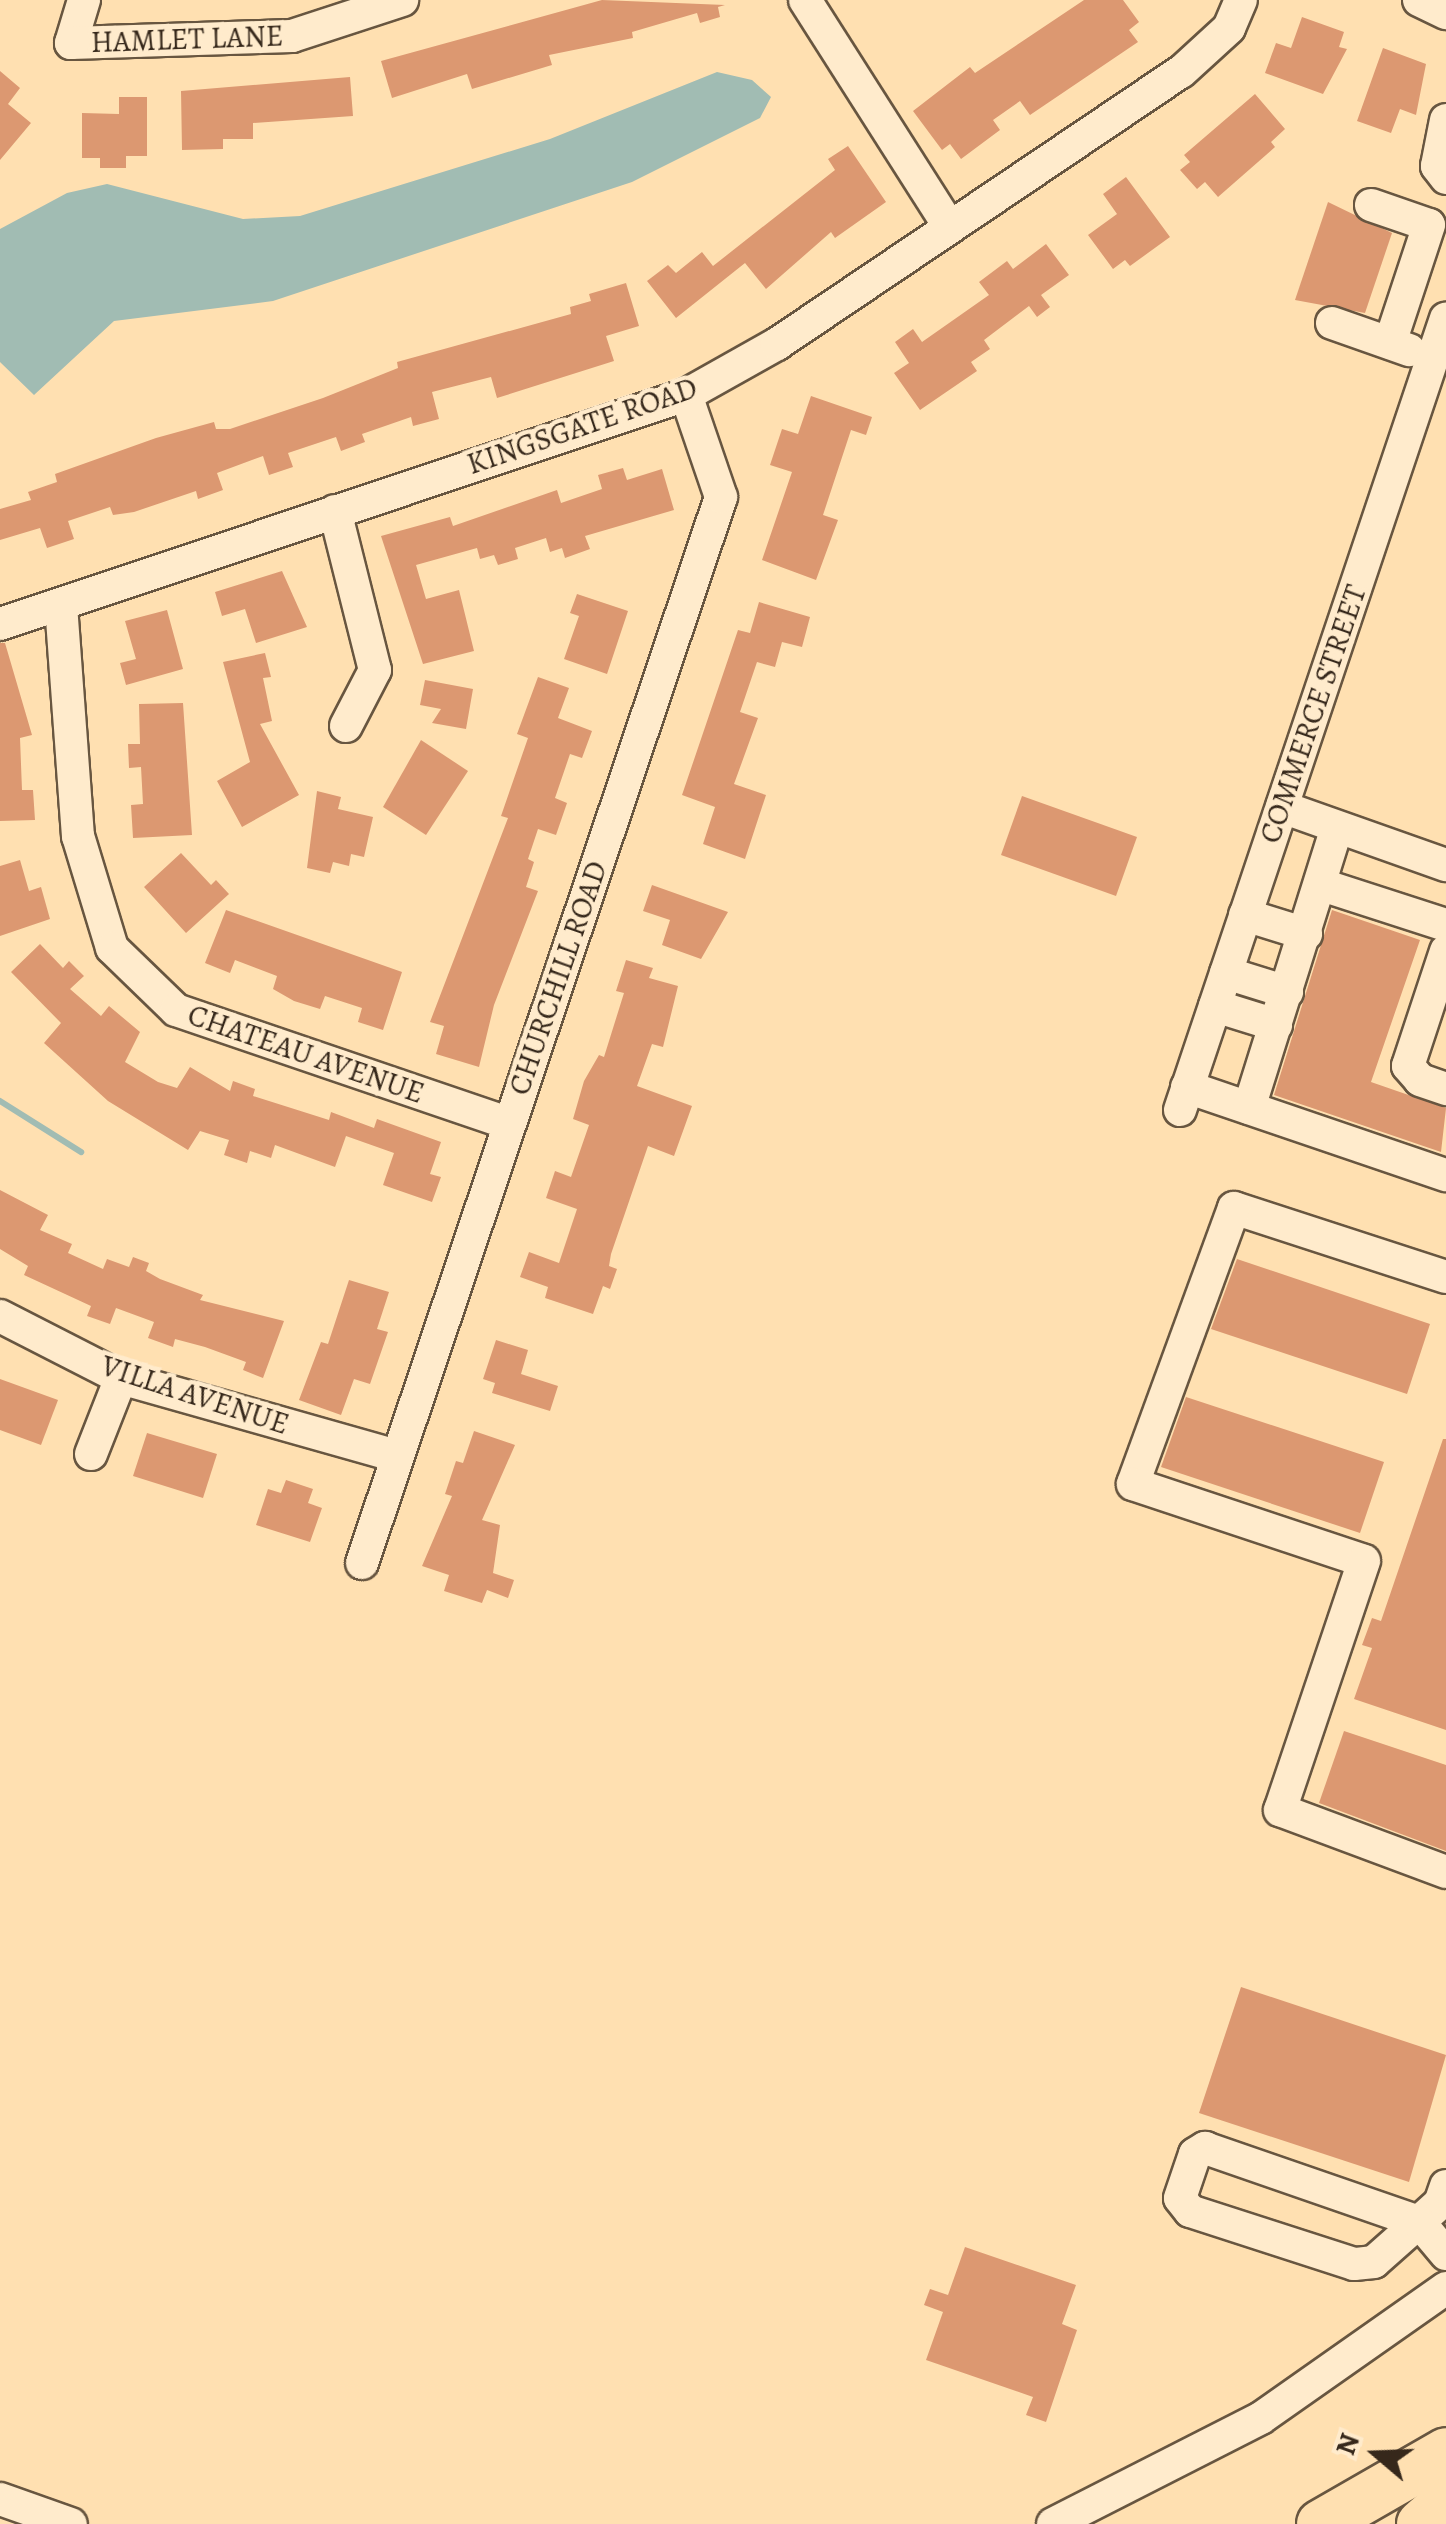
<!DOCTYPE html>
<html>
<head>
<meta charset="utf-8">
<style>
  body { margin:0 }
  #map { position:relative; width:1446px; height:2524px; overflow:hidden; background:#ffe0b1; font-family:Alegreya,serif }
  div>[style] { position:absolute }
  .water>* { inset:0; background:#a1bcb3 }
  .stream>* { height:6px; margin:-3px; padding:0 3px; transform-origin:3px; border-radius:3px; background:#a1bcb3 }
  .building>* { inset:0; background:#dc9871 }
  .roads { filter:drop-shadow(2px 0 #685640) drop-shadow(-2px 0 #685640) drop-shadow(0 2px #685640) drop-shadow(0 -2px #685640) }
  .minor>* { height:32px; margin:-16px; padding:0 16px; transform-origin:16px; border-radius:16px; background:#ffebcc }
  .highway>* { height:48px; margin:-24px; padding:0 24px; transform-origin:24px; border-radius:24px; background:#ffe0b1 }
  span { translate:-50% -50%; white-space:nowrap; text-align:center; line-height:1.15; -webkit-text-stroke:9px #ffebcc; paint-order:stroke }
  .street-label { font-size:30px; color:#36281b }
  .north { position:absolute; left:1326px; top:2404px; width:100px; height:100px; -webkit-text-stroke:8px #ffebcc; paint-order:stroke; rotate:289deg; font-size:28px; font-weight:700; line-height:40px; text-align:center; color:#36281b }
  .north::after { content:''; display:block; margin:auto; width:35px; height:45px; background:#36281b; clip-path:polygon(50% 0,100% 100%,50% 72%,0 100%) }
</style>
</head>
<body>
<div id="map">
  <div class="water">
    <div style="clip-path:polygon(717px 72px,752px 80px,771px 97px,760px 118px,632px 182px,273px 301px,114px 321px,34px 395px,0 362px,0 229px,67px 193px,107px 184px,243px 219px,300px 216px,550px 139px)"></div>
  </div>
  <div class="stream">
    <div style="left:0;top:1101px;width:96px;rotate:32.2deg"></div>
  </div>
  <div class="building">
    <div style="clip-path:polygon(602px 0,725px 5px,718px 7px,720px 17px,700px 23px,697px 13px,632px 32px,633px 38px,549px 55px,552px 65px,472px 89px,467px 74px,392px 98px,381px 61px)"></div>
    <div style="clip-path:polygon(1084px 0,1123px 0,1139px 22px,1129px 30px,1138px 42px,1030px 115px,1020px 101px,993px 120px,1000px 130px,961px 159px,950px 144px,942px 150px,913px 111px,970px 67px,975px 73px)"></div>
    <div style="clip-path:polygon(1302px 17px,1344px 32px,1339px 47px,1347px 49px,1323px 94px,1265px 73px,1276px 43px,1291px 48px)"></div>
    <div style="clip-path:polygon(1383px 48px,1426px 64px,1416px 115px,1400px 109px,1391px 133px,1357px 121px)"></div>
    <div style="clip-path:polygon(0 71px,20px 88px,8px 104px,31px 123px,0 160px)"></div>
    <div style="clip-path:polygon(350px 77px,353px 116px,253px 123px,253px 139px,223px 139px,223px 149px,182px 150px,181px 91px)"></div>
    <div style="clip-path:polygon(1255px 94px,1285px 129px,1271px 142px,1275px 147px,1218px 197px,1205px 182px,1197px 189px,1180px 170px,1190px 162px,1184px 155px)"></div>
    <div style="clip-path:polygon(119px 97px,147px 97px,147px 156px,126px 156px,126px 168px,100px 168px,100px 158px,82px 158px,82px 113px,119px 114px)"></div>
    <div style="clip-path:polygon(848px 146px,886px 202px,835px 238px,831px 232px,766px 289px,745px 263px,676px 318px,647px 281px,668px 265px,676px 273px,702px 252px,713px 266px,835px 170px,828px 159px)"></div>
    <div style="clip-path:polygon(1126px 177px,1170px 237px,1130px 266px,1125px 260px,1113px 269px,1088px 235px,1117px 214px,1103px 194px)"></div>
    <div style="clip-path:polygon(1328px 202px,1392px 233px,1365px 313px,1295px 300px)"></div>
    <div style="clip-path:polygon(1046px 244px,1069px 275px,1041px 295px,1050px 307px,1037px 317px,1029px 306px,984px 340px,990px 349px,971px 362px,977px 371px,920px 410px,894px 373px,909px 363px,895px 342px,913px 329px,922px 342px,989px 295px,979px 282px,1007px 261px,1013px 269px)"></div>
    <div style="clip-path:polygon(626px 283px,639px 326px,606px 336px,614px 361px,497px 398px,491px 377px,432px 392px,439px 419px,413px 426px,411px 417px,362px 434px,365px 442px,341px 451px,336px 437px,288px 453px,293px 467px,269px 475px,263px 456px,217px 473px,223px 490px,198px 499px,196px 491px,134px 512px,113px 515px,110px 507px,68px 521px,74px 539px,47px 548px,40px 528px,0 540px,0 509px,31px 500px,28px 492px,57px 482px,55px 474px,156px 438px,214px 422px,216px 429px,230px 429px,323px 398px,398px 368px,397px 362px,571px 314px,570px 307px,591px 301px,589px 294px)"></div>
    <div style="clip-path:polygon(811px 396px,872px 417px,866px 435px,851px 430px,823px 515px,838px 520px,816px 580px,762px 560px,792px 472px,770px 465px,782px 429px,798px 434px)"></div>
    <div style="clip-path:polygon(623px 468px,627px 480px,662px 469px,674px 510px,585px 536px,590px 549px,565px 558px,562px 548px,550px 552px,546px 538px,515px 548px,518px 559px,498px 565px,494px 555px,480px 559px,477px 548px,416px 565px,426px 599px,459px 590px,474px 651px,423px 664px,381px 536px,450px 517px,453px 526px,557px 490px,561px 503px,602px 489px,598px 475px)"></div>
    <div style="clip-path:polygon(282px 571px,307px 627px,256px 643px,245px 609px,222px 616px,215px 592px)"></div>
    <div style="clip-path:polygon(577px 594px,628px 611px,607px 674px,564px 659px,579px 616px,570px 613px)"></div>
    <div style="clip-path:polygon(759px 602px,810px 617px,802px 647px,782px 642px,775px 667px,757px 662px,740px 712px,758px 718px,734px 784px,766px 795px,745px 859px,703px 844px,715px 807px,682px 795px,738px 630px,750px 633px)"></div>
    <div style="clip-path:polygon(167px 610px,183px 669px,126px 685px,120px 663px,136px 659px,125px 621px)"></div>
    <div style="clip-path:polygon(0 643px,5px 643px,32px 735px,20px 738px,22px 790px,33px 790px,35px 820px,0 821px)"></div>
    <div style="clip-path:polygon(265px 653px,271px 677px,263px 678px,272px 721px,260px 724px,299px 795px,242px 827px,217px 781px,250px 762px,223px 662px)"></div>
    <div style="clip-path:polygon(538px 677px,569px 688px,558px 718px,592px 731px,582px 758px,570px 754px,555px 798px,567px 803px,556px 835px,538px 829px,528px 859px,534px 862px,526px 887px,538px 891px,494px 1005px,479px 1067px,436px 1054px,444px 1026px,430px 1022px,508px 818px,501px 816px,528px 738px,517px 734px)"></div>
    <div style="clip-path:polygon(425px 680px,473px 689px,466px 729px,432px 723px,441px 709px,420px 705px)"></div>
    <div style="clip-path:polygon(183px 703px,192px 835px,133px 838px,131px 805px,143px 804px,141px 767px,129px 768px,128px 744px,140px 744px,139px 704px)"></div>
    <div style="clip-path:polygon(421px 740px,468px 771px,426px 835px,383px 807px)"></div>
    <div style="clip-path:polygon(317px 791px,341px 797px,338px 809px,373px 817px,364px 857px,351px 854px,349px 866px,333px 862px,330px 873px,307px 868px)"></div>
    <div style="clip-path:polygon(1022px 796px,1137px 837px,1116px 896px,1001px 855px)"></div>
    <div style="clip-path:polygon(181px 853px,211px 885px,216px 880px,229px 894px,186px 933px,144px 887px)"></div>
    <div style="clip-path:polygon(20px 860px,29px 891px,41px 887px,50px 919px,0 936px,0 866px)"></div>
    <div style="clip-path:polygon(652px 885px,728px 912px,701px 959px,662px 945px,670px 920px,643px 911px)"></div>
    <div style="clip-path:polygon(226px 910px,402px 972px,383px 1030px,358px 1022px,362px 1008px,325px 996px,320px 1009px,294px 1001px,273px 989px,277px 976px,235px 960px,230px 973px,205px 963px)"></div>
    <div style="clip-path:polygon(1332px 910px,1420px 940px,1371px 1082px,1446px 1108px,1441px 1152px,1274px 1095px)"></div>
    <div style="clip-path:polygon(40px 944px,63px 968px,69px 961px,84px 976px,70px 989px,101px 1016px,109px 1006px,140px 1032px,125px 1062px,158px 1082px,177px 1088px,190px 1067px,230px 1091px,233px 1081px,255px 1089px,253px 1096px,329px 1120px,331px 1112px,374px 1128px,377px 1119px,441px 1142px,430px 1174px,441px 1177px,432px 1202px,383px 1185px,394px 1153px,346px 1136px,335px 1167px,275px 1145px,271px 1158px,250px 1151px,247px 1163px,224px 1155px,229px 1140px,200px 1131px,188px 1150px,108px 1101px,44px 1043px,61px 1023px,11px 972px)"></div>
    <div style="clip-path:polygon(626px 960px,653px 968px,649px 978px,678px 986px,663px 1047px,652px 1044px,637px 1086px,692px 1106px,674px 1156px,648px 1146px,611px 1254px,609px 1266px,617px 1269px,610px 1289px,603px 1286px,593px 1314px,545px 1298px,548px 1287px,520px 1277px,529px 1252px,559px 1263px,577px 1209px,546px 1198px,555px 1171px,571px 1177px,589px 1125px,573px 1119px,584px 1081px,599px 1055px,604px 1057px,624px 993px,616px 991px)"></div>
    <div style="clip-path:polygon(0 1190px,48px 1215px,40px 1230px,72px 1244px,68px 1253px,103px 1269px,107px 1259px,129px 1267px,133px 1257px,149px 1263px,146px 1271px,160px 1279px,203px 1295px,200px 1300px,284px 1321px,263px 1378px,243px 1370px,246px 1362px,205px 1347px,175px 1339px,173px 1347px,148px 1338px,154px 1322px,116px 1308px,110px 1324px,87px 1316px,91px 1306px,24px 1275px,28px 1266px,0 1249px)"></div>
    <div style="clip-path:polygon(1237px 1259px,1430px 1324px,1407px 1394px,1211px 1329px)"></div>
    <div style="clip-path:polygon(349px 1280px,389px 1292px,377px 1329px,388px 1332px,370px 1384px,354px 1379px,341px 1415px,299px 1400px,321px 1342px,328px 1344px)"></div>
    <div style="clip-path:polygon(496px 1340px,528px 1350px,521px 1374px,558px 1386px,550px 1411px,492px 1393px,495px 1383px,483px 1379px)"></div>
    <div style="clip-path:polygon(0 1379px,58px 1400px,41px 1445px,0 1430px)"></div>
    <div style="clip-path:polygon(1186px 1397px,1384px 1462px,1360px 1533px,1161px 1467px)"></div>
    <div style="clip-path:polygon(474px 1431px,515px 1445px,482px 1520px,500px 1525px,493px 1573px,514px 1580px,508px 1598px,487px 1590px,482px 1603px,444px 1591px,449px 1575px,422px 1566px,452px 1496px,445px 1494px,456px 1461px,463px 1463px)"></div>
    <div style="clip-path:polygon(147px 1433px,217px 1454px,203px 1498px,133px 1476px)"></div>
    <div style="clip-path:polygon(1443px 1439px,1446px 1439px,1446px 1730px,1354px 1699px,1372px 1648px,1362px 1645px,1372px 1618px,1381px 1621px)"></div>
    <div style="clip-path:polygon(286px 1480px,313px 1489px,308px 1503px,322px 1508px,310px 1542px,256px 1525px,268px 1489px,281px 1493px)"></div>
    <div style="clip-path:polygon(1344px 1731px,1446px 1765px,1446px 1851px,1319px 1803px)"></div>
    <div style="clip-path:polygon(1241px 1987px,1446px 2055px,1409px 2182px,1199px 2113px)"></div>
    <div style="clip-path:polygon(965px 2247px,1076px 2285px,1062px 2324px,1077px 2330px,1046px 2422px,1026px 2415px,1033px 2397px,926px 2360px,943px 2312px,924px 2305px,930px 2289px,948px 2295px)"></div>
  </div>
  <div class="roads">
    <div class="minor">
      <div style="left:84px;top:0;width:45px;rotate:106.8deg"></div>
      <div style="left:71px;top:43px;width:221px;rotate:-1.8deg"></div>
      <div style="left:292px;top:36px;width:116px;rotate:-18.1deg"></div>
      <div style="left:805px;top:0;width:268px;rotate:57.5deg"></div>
      <div style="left:1419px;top:0;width:30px;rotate:26deg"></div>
      <div style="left:1446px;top:120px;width:47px;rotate:101.1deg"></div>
      <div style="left:1437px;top:166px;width:15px;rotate:53deg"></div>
      <div style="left:1371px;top:205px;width:61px;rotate:19deg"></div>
      <div style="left:1429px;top:225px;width:124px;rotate:108.3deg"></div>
      <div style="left:1332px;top:323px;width:82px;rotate:19.3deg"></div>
      <div style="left:335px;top:511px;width:164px;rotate:75.9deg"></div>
      <div style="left:375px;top:670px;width:63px;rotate:117.4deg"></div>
      <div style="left:61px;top:605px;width:232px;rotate:85.8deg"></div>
      <div style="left:78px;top:836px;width:117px;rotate:73.1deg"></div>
      <div style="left:112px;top:948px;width:89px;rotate:44.1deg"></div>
      <div style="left:176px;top:1010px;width:351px;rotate:18.8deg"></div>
      <div style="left:0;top:624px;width:723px;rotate:-18.46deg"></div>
      <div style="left:686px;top:395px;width:104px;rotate:-29.3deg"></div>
      <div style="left:777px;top:344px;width:487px;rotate:-34deg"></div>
      <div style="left:1181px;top:72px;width:65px;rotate:-42.5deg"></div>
      <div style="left:1229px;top:28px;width:30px;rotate:-67deg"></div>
      <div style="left:1282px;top:807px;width:174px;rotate:19.5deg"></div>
      <div style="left:1322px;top:885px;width:130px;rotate:17.9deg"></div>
      <div style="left:1245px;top:915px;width:64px;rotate:17.3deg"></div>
      <div style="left:1446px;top:951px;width:121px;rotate:108.3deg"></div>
      <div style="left:1408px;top:1066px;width:18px;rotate:49deg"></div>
      <div style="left:1420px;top:1080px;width:28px;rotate:19deg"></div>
      <div style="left:1226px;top:973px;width:64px;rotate:17.3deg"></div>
      <div style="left:1215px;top:1006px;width:64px;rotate:17.3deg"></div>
      <div style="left:1187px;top:1087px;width:274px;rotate:18.8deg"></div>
      <div style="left:1249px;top:1108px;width:294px;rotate:-72.6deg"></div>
      <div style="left:1180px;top:1110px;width:835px;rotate:-71.43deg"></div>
      <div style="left:1446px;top:1277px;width:223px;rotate:-162deg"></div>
      <div style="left:1234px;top:1208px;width:294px;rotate:110.1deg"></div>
      <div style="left:1133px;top:1484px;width:243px;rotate:18.4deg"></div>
      <div style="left:1364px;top:1561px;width:263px;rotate:108.6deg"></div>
      <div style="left:1280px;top:1810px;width:177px;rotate:20.5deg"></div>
      <div style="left:0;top:1316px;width:136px;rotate:27.1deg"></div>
      <div style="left:121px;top:1378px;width:287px;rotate:15.8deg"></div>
      <div style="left:91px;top:1454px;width:82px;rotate:-68.5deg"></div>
      <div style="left:362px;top:1563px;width:1125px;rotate:-71.39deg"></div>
      <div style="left:721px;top:497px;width:108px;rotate:-108.9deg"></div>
      <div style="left:1446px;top:2186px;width:18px;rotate:109deg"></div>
      <div style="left:1440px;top:2203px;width:28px;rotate:138deg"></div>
      <div style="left:1419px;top:2222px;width:60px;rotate:138.4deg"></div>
      <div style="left:1374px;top:2262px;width:20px;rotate:174deg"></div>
      <div style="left:1354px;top:2264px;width:172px;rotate:-162.1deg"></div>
      <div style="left:1190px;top:2211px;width:16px;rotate:-128deg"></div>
      <div style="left:1180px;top:2198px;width:46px;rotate:-71.2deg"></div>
      <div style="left:1195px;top:2154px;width:12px;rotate:-31deg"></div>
      <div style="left:1205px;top:2148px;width:226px;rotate:19.1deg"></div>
      <div style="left:1419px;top:2222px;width:42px;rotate:49.8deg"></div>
      <div style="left:0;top:2499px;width:75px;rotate:19.4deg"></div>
      <div style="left:1053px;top:2524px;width:233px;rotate:-27deg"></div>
      <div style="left:1261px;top:2418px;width:226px;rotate:-35.1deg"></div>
    </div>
    <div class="highway">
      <div style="left:1321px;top:2524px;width:144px;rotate:-29.9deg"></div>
      <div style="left:1421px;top:2524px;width:33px;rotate:-41deg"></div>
    </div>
  </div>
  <div class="street-label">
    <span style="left:187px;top:39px;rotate:-2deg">HAMLET LANE</span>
    <span style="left:582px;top:426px;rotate:-19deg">KINGSGATE ROAD</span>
    <span style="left:1313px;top:714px;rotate:-71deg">COMMERCE STREET</span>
    <span style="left:558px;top:978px;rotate:-71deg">CHURCHILL ROAD</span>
    <span style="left:306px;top:1054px;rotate:19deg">CHATEAU AVENUE</span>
    <span style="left:195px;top:1395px;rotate:18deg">VILLA AVENUE</span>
  </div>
  <div class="north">N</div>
</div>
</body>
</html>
